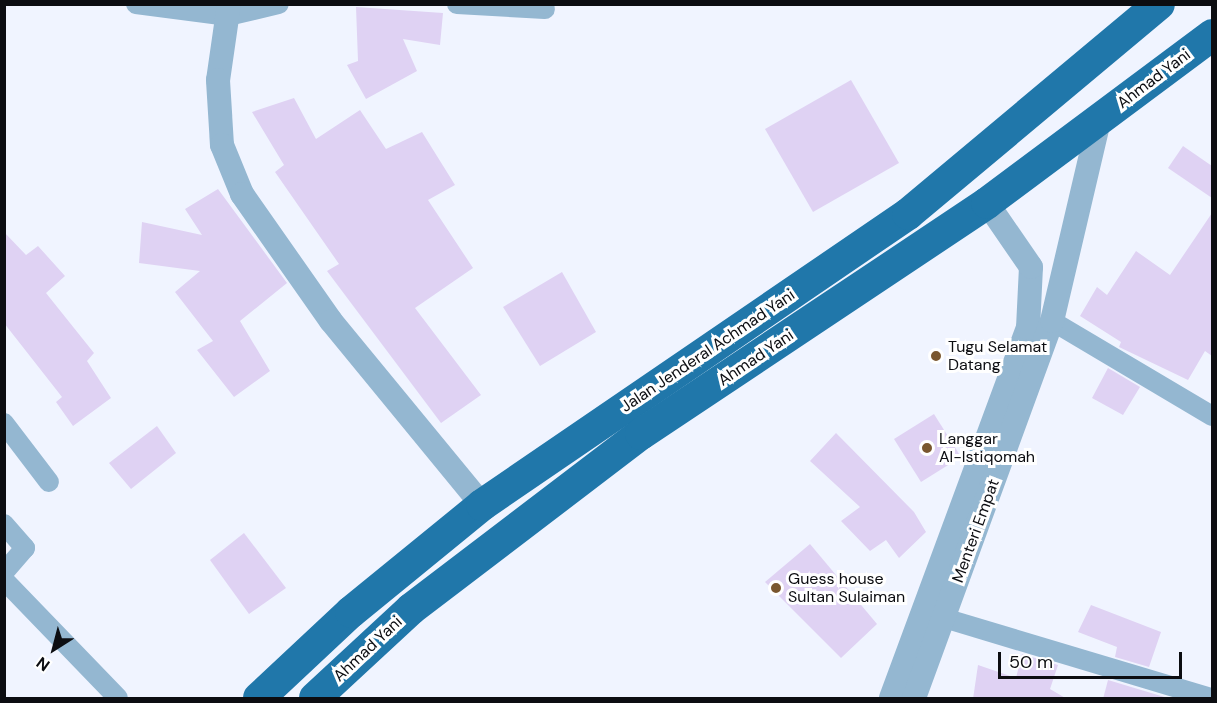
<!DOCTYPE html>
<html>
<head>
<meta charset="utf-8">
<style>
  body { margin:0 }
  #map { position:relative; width:1217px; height:703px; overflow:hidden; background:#f0f4ff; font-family:"DM Sans",sans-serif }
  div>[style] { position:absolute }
  .building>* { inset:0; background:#dfd2f3 }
  .minor>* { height:20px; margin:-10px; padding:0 10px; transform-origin:10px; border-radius:10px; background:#94b7d1 }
  .tertiary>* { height:24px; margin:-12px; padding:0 12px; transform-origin:12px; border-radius:12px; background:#94b7d1 }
  .trunk>* { height:32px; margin:-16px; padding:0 16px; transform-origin:16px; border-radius:16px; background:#2077aa }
  .dots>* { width:16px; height:16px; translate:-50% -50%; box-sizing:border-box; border:3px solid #fff; border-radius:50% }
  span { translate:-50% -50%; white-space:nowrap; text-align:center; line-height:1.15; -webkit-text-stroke:6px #fff; paint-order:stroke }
  .street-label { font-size:16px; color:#0c0d11 }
  .poi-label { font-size:16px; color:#0c0d11 }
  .left { translate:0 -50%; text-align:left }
  .frame { position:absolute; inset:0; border:6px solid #0c0d11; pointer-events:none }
  .north { position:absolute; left:24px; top:619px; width:60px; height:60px; -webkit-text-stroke:4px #fff; paint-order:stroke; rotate:216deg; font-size:16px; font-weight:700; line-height:24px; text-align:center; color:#0c0d11 }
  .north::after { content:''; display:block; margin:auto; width:21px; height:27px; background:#0c0d11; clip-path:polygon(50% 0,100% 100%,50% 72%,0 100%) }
  .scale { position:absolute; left:998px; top:652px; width:184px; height:27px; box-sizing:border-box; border:3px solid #0c0d11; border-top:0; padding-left:8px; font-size:18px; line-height:21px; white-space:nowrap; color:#0c0d11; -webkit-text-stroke:4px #fff; paint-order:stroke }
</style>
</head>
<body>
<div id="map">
  <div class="building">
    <div style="clip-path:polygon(356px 7px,443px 13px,440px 45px,403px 39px,417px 71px,366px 99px,347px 65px,358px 61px)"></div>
    <div style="clip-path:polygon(851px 80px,899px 163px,813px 212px,765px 129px)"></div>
    <div style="clip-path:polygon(294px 98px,316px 139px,360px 110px,386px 149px,422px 132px,455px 185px,428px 200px,473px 268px,415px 308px,481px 395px,441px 423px,327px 271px,339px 264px,275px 172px,284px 165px,252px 112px)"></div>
    <div style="clip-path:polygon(1183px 146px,1212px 166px,1212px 198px,1168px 168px)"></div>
    <div style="clip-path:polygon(218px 189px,287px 283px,240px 321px,270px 371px,234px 397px,197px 350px,213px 341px,175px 292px,200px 271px,139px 263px,142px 222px,202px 235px,185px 209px)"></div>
    <div style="clip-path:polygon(1212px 213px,1212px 356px,1205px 351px,1188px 380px,1119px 347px,1121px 342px,1080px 316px,1097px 287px,1107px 295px,1136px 251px,1170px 275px)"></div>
    <div style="clip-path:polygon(4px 232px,26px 255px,38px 246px,65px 276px,46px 293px,94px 353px,87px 361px,111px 398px,73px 426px,56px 402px,62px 397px,4px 323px)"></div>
    <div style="clip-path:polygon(562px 272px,596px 332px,540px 366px,503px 307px)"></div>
    <div style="clip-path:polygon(1108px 368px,1140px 387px,1123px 415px,1092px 398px)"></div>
    <div style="clip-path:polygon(934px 414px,961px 457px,921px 482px,894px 439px)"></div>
    <div style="clip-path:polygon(157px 426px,176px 453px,131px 489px,109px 463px)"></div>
    <div style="clip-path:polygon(836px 433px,914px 512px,926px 532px,899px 558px,886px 540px,870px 551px,841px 521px,860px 507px,810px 461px)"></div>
    <div style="clip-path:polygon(244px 533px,286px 588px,249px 614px,210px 560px)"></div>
    <div style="clip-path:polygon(810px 544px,877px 624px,841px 658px,765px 582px)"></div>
    <div style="clip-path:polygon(1091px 605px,1161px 632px,1149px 667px,1115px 657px,1117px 647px,1078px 632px)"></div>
    <div style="clip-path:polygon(1022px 654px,1058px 665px,1050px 689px,1067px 699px,973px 699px,978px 665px,1016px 678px)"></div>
    <div style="clip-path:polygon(1108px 680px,1171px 699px,1103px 699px)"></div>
  </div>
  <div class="minor">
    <div style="left:136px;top:4px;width:93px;rotate:7.4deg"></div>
    <div style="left:228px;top:16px;width:52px;rotate:-13.2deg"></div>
    <div style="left:457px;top:4px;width:88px;rotate:3.3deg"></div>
    <div style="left:1052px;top:321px;width:186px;rotate:30.7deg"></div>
    <div style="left:4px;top:423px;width:74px;rotate:52.7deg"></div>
    <div style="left:4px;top:524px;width:32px;rotate:49deg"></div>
    <div style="left:25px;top:548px;width:32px;rotate:131deg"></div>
    <div style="left:4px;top:580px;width:164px;rotate:46deg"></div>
    <div style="left:944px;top:618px;width:279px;rotate:16.7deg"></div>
  </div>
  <div class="tertiary">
    <div style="left:229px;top:4px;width:77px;rotate:98.2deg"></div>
    <div style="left:218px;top:80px;width:65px;rotate:86.5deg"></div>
    <div style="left:222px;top:145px;width:53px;rotate:67.8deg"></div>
    <div style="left:242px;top:194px;width:155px;rotate:55deg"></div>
    <div style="left:331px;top:321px;width:238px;rotate:50.6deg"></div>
    <div style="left:891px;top:698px;width:395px;rotate:-69.7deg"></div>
    <div style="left:1028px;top:328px;width:61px;rotate:-87.2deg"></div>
    <div style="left:1031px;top:267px;width:78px;rotate:-124.5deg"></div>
    <div style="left:914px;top:698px;width:401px;rotate:-69.9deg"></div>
    <div style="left:1052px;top:321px;width:206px;rotate:-76.8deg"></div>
  </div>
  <div class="trunk">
    <div style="left:259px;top:698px;width:126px;rotate:-43.1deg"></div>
    <div style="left:351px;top:612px;width:169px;rotate:-39.2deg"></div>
    <div style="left:482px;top:505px;width:516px;rotate:-34.34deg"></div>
    <div style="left:908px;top:214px;width:327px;rotate:-39.9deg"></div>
    <div style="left:315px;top:698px;width:131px;rotate:-42.8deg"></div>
    <div style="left:411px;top:609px;width:289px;rotate:-37.3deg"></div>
    <div style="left:641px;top:434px;width:416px;rotate:-33.7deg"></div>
    <div style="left:987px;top:203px;width:281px;rotate:-36.7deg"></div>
  </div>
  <div class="dots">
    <div style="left:936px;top:356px;background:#79562f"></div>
    <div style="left:927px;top:448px;background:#79562f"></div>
    <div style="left:776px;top:588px;background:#79562f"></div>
  </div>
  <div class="street-label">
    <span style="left:1154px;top:79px;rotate:-37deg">Ahmad Yani</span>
    <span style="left:708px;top:351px;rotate:-34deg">Jalan Jenderal Achmad Yani</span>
    <span style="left:756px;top:358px;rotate:-34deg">Ahmad Yani</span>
    <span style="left:976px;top:531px;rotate:-70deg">Menteri Empat</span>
    <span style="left:368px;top:649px;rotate:-43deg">Ahmad Yani</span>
  </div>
  <div class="poi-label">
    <span class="left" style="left:948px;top:356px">Tugu Selamat<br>Datang</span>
    <span class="left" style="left:939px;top:448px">Langgar<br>Al-Istiqomah</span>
    <span class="left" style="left:788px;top:588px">Guess house<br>Sultan Sulaiman</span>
  </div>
  <div class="frame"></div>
  <div class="north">N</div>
  <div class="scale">50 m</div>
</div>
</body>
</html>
